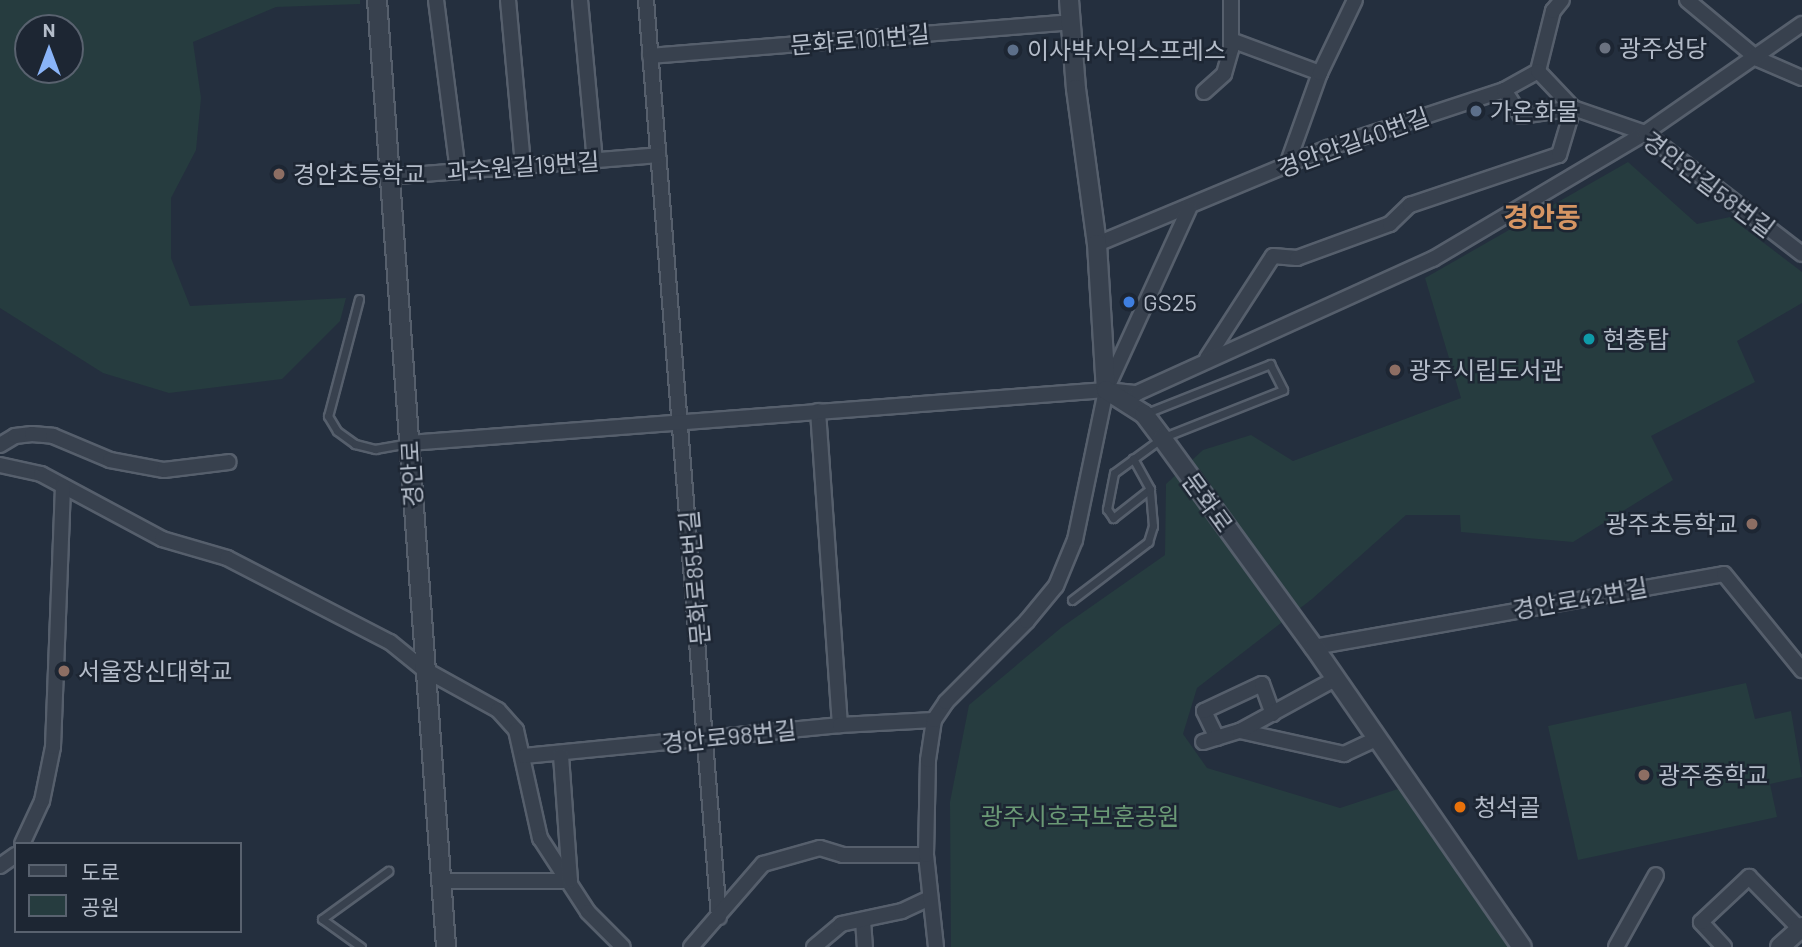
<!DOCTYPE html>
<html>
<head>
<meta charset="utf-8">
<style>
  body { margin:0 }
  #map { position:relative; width:1802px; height:947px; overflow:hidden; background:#242f3e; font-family:Barlow,"Noto Sans KR",sans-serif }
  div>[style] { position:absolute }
  .green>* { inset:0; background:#263c3f }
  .roads { filter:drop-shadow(2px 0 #565f6c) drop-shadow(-2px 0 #565f6c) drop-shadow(0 2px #565f6c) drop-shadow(0 -2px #565f6c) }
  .service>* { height:7px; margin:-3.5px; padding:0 3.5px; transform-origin:3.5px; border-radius:3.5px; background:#38414e }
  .minor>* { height:14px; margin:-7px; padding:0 7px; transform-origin:7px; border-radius:7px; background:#38414e }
  .tertiary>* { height:18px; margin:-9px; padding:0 9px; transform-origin:9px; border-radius:9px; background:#38414e }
  .dots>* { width:19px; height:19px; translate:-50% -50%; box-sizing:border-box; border:4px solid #1d2633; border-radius:50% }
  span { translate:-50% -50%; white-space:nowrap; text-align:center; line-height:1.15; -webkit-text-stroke:5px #1d2633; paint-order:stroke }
  .street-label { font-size:24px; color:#b4bcc9 }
  .poi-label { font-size:24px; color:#b4bcc9 }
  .left { translate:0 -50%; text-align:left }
  .right { translate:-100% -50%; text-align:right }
  .park-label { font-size:24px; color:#6b9a76 }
  .quarter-label { font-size:28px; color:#d59563; font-weight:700 }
  .legend { position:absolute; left:14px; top:842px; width:228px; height:91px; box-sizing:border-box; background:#1d2633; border:2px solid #59626f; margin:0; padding:9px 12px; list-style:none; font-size:21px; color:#b4bcc9 }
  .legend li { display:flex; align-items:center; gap:14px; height:35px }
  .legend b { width:35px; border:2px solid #59626f }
  .north { position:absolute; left:14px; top:14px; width:70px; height:70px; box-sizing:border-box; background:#1d2633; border:2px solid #59626f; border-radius:50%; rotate:0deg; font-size:19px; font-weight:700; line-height:28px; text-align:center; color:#b4bcc9 }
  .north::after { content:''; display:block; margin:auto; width:24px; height:32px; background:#8ab4f8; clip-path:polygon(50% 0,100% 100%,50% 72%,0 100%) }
</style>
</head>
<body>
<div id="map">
  <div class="green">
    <div style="clip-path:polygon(evenodd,0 0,360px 0,360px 4px,276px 7px,193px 42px,201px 98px,196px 150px,171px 198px,171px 258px,190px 306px,346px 298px,340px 321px,282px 379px,169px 393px,103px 373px,0 308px,0 0,28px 28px,70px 28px,70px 70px,28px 70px,28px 28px)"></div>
    <div style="clip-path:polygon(1628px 162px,1697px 224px,1730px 217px,1802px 272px,1802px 303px,1737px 341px,1755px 382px,1651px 436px,1673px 480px,1573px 542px,1461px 532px,1460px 515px,1406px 515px,1312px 599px,1197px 688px,1183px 734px,1207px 768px,1340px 808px,1404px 787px,1518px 947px,951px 947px,950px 802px,969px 705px,1062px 627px,1165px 555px,1166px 484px,1203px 450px,1251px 435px,1293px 461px,1461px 398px,1425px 278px)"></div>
    <div style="clip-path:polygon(1746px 683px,1755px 719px,1791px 711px,1802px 777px,1770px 784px,1777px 817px,1578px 860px,1548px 726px)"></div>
  </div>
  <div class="roads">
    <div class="service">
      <div style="left:359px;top:299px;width:121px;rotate:104.8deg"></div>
      <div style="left:328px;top:416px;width:17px;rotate:59deg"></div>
      <div style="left:337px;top:431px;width:22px;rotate:36deg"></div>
      <div style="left:355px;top:444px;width:21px;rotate:14deg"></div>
      <div style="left:375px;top:449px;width:35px;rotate:-10deg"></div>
      <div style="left:1144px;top:414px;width:136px;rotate:-21.6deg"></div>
      <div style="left:1270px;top:364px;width:29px;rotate:63deg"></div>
      <div style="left:1283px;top:390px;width:130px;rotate:158.4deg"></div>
      <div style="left:1162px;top:438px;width:59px;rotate:143.9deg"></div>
      <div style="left:1114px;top:473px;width:37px;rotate:101deg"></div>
      <div style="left:1107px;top:509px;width:11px;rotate:56deg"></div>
      <div style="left:1113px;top:518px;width:47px;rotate:-38.1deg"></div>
      <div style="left:1072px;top:600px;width:96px;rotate:-37.3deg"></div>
      <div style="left:1148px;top:542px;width:17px;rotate:-73deg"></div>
      <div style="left:1153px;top:526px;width:37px;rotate:-95deg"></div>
      <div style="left:1150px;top:489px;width:35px;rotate:-119deg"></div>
      <div style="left:361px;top:947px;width:48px;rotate:-144.3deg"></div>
      <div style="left:322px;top:919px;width:82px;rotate:-36deg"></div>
    </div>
    <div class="minor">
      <div style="left:436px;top:0;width:172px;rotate:82.7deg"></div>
      <div style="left:508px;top:0;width:165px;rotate:84.8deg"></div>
      <div style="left:580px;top:0;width:162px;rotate:84.7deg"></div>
      <div style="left:646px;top:0;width:920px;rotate:85.45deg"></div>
      <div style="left:1687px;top:0;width:92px;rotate:39.7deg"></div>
      <div style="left:1758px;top:59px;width:48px;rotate:23.4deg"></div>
      <div style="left:1231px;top:40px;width:95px;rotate:20.3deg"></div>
      <div style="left:650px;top:56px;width:421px;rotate:-4.6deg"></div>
      <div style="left:1504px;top:90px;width:31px;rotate:57deg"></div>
      <div style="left:1521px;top:116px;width:53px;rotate:-8.7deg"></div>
      <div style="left:1573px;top:108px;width:76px;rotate:19.1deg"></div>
      <div style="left:1645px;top:133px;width:198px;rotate:37.6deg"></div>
      <div style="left:1204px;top:92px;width:27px;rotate:-42deg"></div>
      <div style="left:1224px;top:74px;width:26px;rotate:-74deg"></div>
      <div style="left:1231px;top:49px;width:49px;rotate:-90deg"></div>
      <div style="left:1287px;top:165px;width:98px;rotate:-70.3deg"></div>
      <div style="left:1320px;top:73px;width:81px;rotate:-64.4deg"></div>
      <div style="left:387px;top:177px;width:272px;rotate:-4.6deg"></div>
      <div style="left:1097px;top:244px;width:250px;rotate:-22.6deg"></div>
      <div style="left:1328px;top:148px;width:185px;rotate:-18.2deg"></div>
      <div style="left:1504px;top:90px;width:39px;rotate:-29deg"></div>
      <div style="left:1538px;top:71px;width:62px;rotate:-76deg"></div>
      <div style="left:1553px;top:11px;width:14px;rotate:-51deg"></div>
      <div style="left:1207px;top:358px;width:121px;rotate:-57.1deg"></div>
      <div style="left:1273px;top:256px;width:24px;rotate:5deg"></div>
      <div style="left:1297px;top:258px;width:99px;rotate:-20.1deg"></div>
      <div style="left:1390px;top:224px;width:28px;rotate:-44deg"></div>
      <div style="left:1410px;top:205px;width:157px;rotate:-18.6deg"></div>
      <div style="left:1559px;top:155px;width:49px;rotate:-73.4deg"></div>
      <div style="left:1573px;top:108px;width:51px;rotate:-133.4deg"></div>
      <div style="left:818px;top:411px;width:315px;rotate:86deg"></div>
      <div style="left:409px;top:443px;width:699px;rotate:-4.35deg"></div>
      <div style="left:1106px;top:390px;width:31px;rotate:6deg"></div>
      <div style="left:1137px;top:393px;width:325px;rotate:-24.4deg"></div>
      <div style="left:1433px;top:259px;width:247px;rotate:-30.7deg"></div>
      <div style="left:1645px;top:133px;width:191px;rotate:-34.8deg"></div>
      <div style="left:0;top:445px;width:17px;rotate:-31deg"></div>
      <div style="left:15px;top:436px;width:17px;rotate:-7deg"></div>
      <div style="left:32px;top:434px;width:21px;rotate:5deg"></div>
      <div style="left:53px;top:436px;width:62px;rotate:22.8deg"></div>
      <div style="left:110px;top:460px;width:55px;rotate:10.5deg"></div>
      <div style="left:164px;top:470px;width:65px;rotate:-7deg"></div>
      <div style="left:0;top:465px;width:42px;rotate:12.4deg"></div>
      <div style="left:41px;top:474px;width:137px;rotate:28.2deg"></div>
      <div style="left:162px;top:539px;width:68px;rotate:16.3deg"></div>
      <div style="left:227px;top:558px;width:183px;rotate:27.3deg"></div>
      <div style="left:390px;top:642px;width:41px;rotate:39.1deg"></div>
      <div style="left:422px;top:668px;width:87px;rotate:28.9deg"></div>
      <div style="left:498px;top:710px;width:27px;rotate:48deg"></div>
      <div style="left:516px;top:730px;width:111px;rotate:77.5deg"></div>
      <div style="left:540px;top:838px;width:88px;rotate:57deg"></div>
      <div style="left:588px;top:912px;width:49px;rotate:45deg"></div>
      <div style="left:1314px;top:647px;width:416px;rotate:-10.1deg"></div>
      <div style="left:1724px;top:574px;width:124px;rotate:50.9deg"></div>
      <div style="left:1240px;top:731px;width:107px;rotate:12.5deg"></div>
      <div style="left:1344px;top:754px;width:38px;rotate:-25deg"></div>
      <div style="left:1217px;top:738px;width:30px;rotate:-116deg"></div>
      <div style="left:1204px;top:711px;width:64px;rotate:-25deg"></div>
      <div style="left:1262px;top:684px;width:32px;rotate:70deg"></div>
      <div style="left:1203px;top:742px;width:39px;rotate:-17deg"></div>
      <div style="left:1240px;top:731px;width:106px;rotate:-28.7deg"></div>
      <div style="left:524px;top:756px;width:318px;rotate:-5.6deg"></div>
      <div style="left:840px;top:725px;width:94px;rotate:-3deg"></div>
      <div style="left:22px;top:844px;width:47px;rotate:-65.1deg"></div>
      <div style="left:42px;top:801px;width:55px;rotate:-78.5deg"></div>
      <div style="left:53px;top:747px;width:261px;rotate:-87.8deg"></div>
      <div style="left:0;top:866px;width:19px;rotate:-35deg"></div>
      <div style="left:441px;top:881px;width:129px"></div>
      <div style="left:570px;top:881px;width:126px;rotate:-94.1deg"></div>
      <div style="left:863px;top:920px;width:27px;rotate:86deg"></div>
      <div style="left:691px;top:947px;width:110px;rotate:-49.1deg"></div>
      <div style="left:763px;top:864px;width:59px;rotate:-15.7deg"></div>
      <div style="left:820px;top:848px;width:24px;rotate:17deg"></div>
      <div style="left:843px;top:855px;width:83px"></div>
      <div style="left:814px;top:947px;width:35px;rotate:-40deg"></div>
      <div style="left:841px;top:924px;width:62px;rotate:-12deg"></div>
      <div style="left:902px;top:911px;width:31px;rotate:-25deg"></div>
      <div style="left:936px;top:947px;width:93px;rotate:-96.2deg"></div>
      <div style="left:926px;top:855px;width:95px;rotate:-88.8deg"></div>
      <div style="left:928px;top:760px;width:40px;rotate:-81.5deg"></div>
      <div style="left:934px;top:720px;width:22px;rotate:-56deg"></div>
      <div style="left:946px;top:702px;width:115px;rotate:-45deg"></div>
      <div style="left:1027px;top:621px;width:45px;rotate:-50.4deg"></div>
      <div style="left:1056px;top:586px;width:50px;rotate:-67.6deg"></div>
      <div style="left:1075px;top:540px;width:153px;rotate:-78.3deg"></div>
      <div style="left:1106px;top:390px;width:199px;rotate:-65.4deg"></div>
      <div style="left:1616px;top:947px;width:82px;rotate:-60.9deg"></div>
      <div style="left:1724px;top:947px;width:34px;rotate:-133deg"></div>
      <div style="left:1701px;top:922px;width:66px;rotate:-43.2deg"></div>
      <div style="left:1749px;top:877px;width:73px;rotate:45.6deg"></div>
    </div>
    <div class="tertiary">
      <div style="left:377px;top:0;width:950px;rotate:85.83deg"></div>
      <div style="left:1069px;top:0;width:89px;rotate:85.5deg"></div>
      <div style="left:1076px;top:89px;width:156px;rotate:82.3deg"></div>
      <div style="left:1097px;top:244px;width:146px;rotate:86.5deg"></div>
      <div style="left:1106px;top:390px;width:45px;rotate:32.3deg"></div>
      <div style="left:1144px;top:414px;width:30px;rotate:53deg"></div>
      <div style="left:1162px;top:438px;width:258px;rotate:54deg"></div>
      <div style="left:1314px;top:647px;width:365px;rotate:55.3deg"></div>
      <div style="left:1780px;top:947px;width:30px;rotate:-42deg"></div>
    </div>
  </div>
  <div class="dots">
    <div style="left:1605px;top:48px;background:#6b7280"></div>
    <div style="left:1013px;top:50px;background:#5c6f8a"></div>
    <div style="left:1476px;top:111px;background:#5c6f8a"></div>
    <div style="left:279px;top:174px;background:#8d6e63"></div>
    <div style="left:1129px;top:302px;background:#3f7fe0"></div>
    <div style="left:1589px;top:339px;background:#0f9aa8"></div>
    <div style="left:1395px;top:370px;background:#8d6e63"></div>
    <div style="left:1752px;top:524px;background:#8d6e63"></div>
    <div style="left:64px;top:671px;background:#8d6e63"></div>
    <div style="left:1644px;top:775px;background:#8d6e63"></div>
    <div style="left:1460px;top:807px;background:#e8710a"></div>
  </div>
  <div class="street-label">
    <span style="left:860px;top:39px;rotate:-5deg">문화로101번길</span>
    <span style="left:1353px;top:142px;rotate:-20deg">경안안길40번길</span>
    <span style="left:523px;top:166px;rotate:-4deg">과수원길19번길</span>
    <span style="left:1709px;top:184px;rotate:37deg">경안안길58번길</span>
    <span style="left:411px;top:474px;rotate:-93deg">경안로</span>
    <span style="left:1208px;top:502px;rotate:54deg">문화로</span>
    <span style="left:694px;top:578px;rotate:-95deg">문화로85번길</span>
    <span style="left:1580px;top:598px;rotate:-10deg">경안로42번길</span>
    <span style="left:729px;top:736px;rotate:-6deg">경안로98번길</span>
  </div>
  <div class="poi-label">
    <span class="left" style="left:1619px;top:48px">광주성당</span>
    <span class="left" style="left:1027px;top:50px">이사박사익스프레스</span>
    <span class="left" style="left:1490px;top:111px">가온화물</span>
    <span class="left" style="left:293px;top:174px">경안초등학교</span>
    <span class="left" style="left:1143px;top:302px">GS25</span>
    <span class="left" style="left:1603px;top:339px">현충탑</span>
    <span class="left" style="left:1409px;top:370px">광주시립도서관</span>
    <span class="right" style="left:1738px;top:524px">광주초등학교</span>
    <span class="left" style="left:78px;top:671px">서울장신대학교</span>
    <span class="left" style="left:1658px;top:775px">광주중학교</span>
    <span class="left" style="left:1474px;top:807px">청석골</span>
  </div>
  <div class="park-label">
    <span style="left:1080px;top:816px">광주시호국보훈공원</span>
  </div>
  <div class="quarter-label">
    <span style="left:1542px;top:216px">경안동</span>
  </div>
  <ul class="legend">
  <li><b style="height:9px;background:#38414e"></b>도로</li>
  <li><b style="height:19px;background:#263c3f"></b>공원</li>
  </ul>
  <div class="north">N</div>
</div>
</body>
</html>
